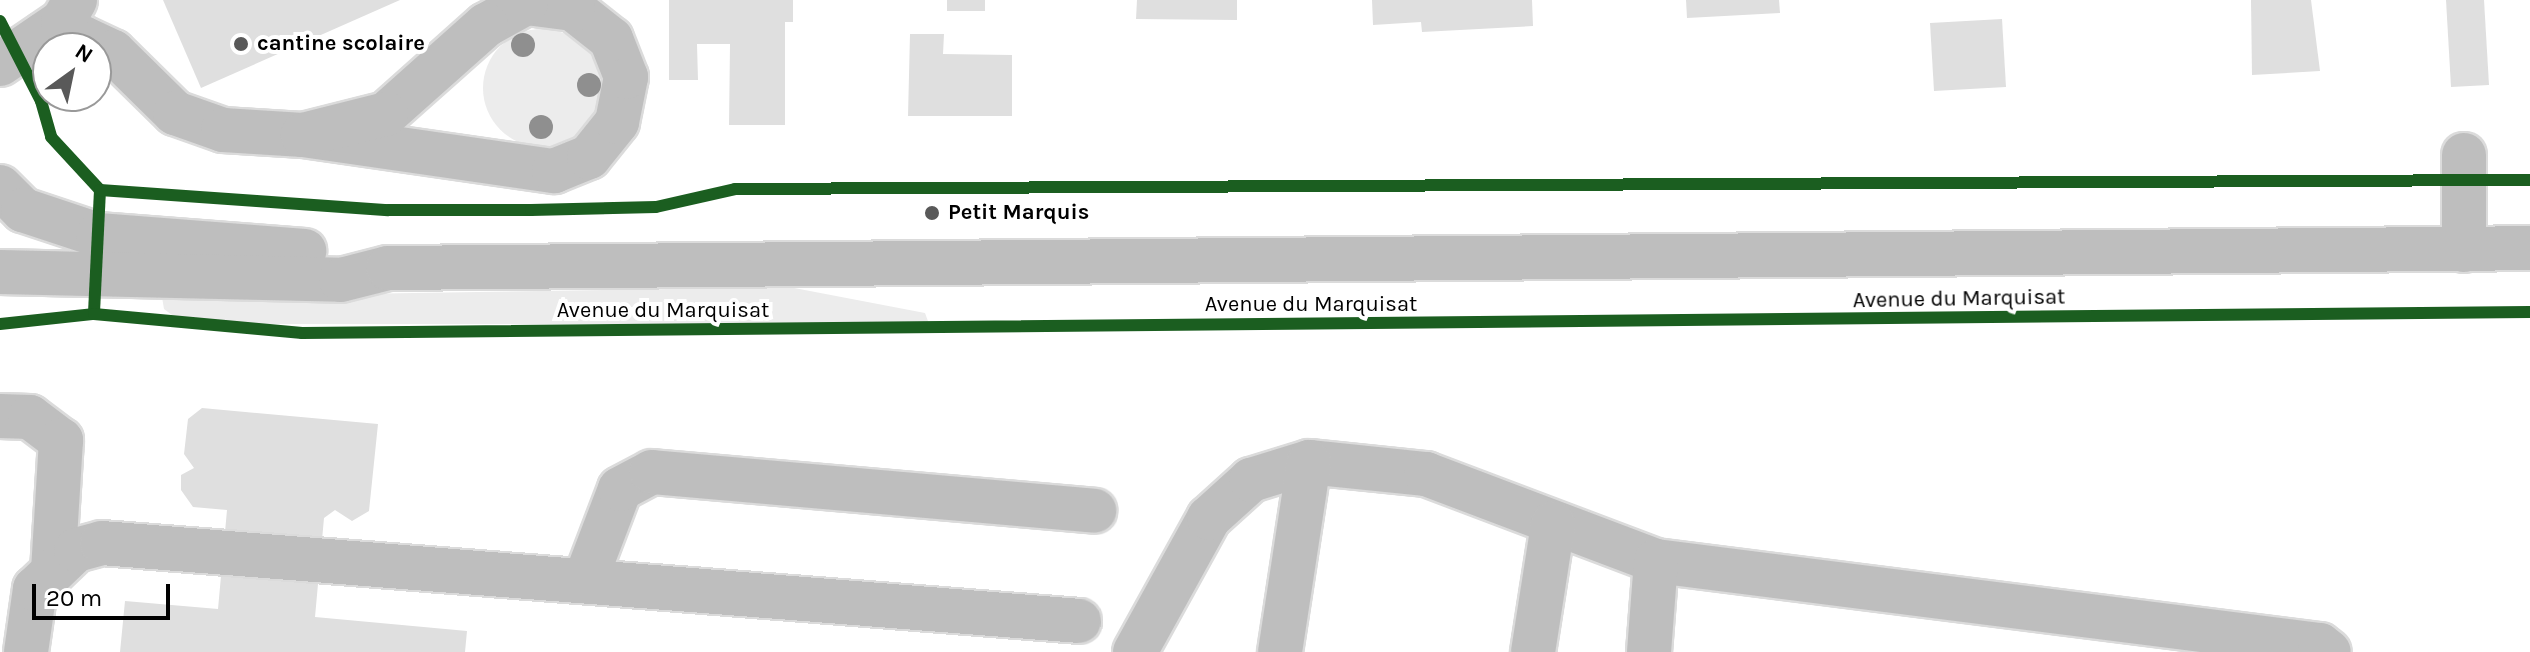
<!DOCTYPE html>
<html>
<head>
<meta charset="utf-8">
<style>
  body { margin:0 }
  #map { position:relative; width:2530px; height:652px; overflow:hidden; background:#fff; font-family:Karla,sans-serif }
  div>[style] { position:absolute }
  .green>* { inset:0; background:#ececec }
  .round { border-radius:50% }
  .building>* { inset:0; background:#dfdfdf }
  .roads { filter:drop-shadow(2px 0 #dbdbdb) drop-shadow(-2px 0 #dbdbdb) drop-shadow(0 2px #dbdbdb) drop-shadow(0 -2px #dbdbdb) }
  .minor>* { height:44px; margin:-22px; padding:0 22px; transform-origin:22px; border-radius:22px; background:#bebebe }
  .major>* { height:44px; margin:-22px; padding:0 22px; transform-origin:22px; border-radius:22px; background:#bebebe }
  .cycleway>* { height:12px; margin:-6px; padding:0 6px; transform-origin:6px; border-radius:6px; background:#1b5e20 }
  .trees>* { width:24px; height:24px; margin:-12px; border-radius:50%; background:#8f8f8f }
  .dots>* { width:22px; height:22px; translate:-50% -50%; box-sizing:border-box; border:4px solid #fff; border-radius:50% }
  span { translate:-50% -50%; white-space:nowrap; text-align:center; line-height:1.15; -webkit-text-stroke:8px #fff; paint-order:stroke }
  .poi-label { font-size:22px; color:#000; font-weight:700 }
  .left { translate:0 -50%; text-align:left }
  .street-label { font-size:22px; color:#000 }
  .north { position:absolute; left:32px; top:32px; width:80px; height:80px; box-sizing:border-box; background:#fff; border:2px solid #999; border-radius:50%; rotate:33deg; font-size:22px; font-weight:700; line-height:32px; text-align:center; color:#000 }
  .north::after { content:''; display:block; margin:auto; width:28px; height:36px; background:#595959; clip-path:polygon(50% 0,100% 100%,50% 72%,0 100%) }
  .scale { position:absolute; left:32px; top:584px; width:138px; height:36px; box-sizing:border-box; border:4px solid #000; border-top:0; padding-left:10px; font-size:24px; line-height:28px; white-space:nowrap; color:#000; -webkit-text-stroke:6px #fff; paint-order:stroke }
</style>
</head>
<body>
<div id="map">
  <div class="green">
    <div class="round" style="left:483px;top:29px;width:118px;height:118px"></div>
    <div style="clip-path:polygon(789px 287px,925px 313px,929px 324px,184px 324px,164px 309px,162px 297px)"></div>
  </div>
  <div class="building">
    <div style="clip-path:polygon(163px 0,400px 0,201px 88px)"></div>
    <div style="clip-path:polygon(669px 0,793px 0,793px 22px,785px 22px,785px 125px,729px 125px,730px 44px,697px 44px,698px 80px,669px 80px)"></div>
    <div style="clip-path:polygon(947px 0,985px 0,985px 11px,947px 11px)"></div>
    <div style="clip-path:polygon(1137px 0,1237px 0,1237px 20px,1136px 19px)"></div>
    <div style="clip-path:polygon(1372px 0,1532px 0,1533px 26px,1422px 32px,1421px 22px,1373px 25px)"></div>
    <div style="clip-path:polygon(1686px 0,1779px 0,1780px 13px,1687px 18px)"></div>
    <div style="clip-path:polygon(2251px 0,2311px 0,2320px 71px,2252px 75px)"></div>
    <div style="clip-path:polygon(2446px 0,2484px 0,2489px 85px,2451px 87px)"></div>
    <div style="clip-path:polygon(2002px 19px,2006px 87px,1934px 91px,1930px 23px)"></div>
    <div style="clip-path:polygon(910px 34px,944px 34px,943px 54px,1012px 55px,1012px 116px,908px 116px)"></div>
    <div style="clip-path:polygon(202px 408px,378px 424px,369px 511px,352px 521px,335px 510px,324px 518px,315px 617px,467px 631px,465px 652px,120px 652px,125px 601px,218px 609px,227px 510px,193px 507px,181px 490px,181px 475px,194px 468px,184px 454px,188px 419px)"></div>
  </div>
  <div class="roads">
    <div class="minor">
      <div style="left:43px;top:35px;width:40px;rotate:4.3deg"></div>
      <div style="left:83px;top:38px;width:33px;rotate:25deg"></div>
      <div style="left:113px;top:52px;width:87px;rotate:44.5deg"></div>
      <div style="left:175px;top:113px;width:51px;rotate:19.5deg"></div>
      <div style="left:223px;top:130px;width:80px;rotate:3.6deg"></div>
      <div style="left:303px;top:135px;width:254px;rotate:8.2deg"></div>
      <div style="left:554px;top:171px;width:38px;rotate:-22deg"></div>
      <div style="left:589px;top:157px;width:45px;rotate:-51.3deg"></div>
      <div style="left:617px;top:122px;width:46px;rotate:-78.7deg"></div>
      <div style="left:626px;top:77px;width:41px;rotate:-111.5deg"></div>
      <div style="left:611px;top:39px;width:48px;rotate:-141.7deg"></div>
      <div style="left:573px;top:9px;width:47px;rotate:-172.7deg"></div>
      <div style="left:526px;top:3px;width:46px;rotate:151.2deg"></div>
      <div style="left:486px;top:25px;width:134px;rotate:138.3deg"></div>
      <div style="left:386px;top:114px;width:86px;rotate:165.8deg"></div>
      <div style="left:0;top:64px;width:76px;rotate:-34.3deg"></div>
      <div style="left:63px;top:21px;width:24px;rotate:-60deg"></div>
      <div style="left:2464px;top:250px;width:95px;rotate:-90deg"></div>
      <div style="left:0;top:416px;width:30px;rotate:2deg"></div>
      <div style="left:30px;top:417px;width:39px;rotate:37deg"></div>
      <div style="left:61px;top:440px;width:129px;rotate:93.5deg"></div>
      <div style="left:586px;top:578px;width:95px;rotate:-69.1deg"></div>
      <div style="left:620px;top:489px;width:36px;rotate:-28deg"></div>
      <div style="left:652px;top:472px;width:444px;rotate:5deg"></div>
      <div style="left:26px;top:652px;width:64px;rotate:-81.9deg"></div>
      <div style="left:35px;top:589px;width:57px;rotate:-43.6deg"></div>
      <div style="left:76px;top:550px;width:27px;rotate:-15deg"></div>
      <div style="left:102px;top:543px;width:980px;rotate:4.56deg"></div>
      <div style="left:1135px;top:652px;width:153px;rotate:-61.1deg"></div>
      <div style="left:1209px;top:518px;width:57px;rotate:-42.1deg"></div>
      <div style="left:1251px;top:480px;width:61px;rotate:-17.2deg"></div>
      <div style="left:1309px;top:462px;width:118px;rotate:5.9deg"></div>
      <div style="left:1426px;top:474px;width:246px;rotate:20.7deg"></div>
      <div style="left:1656px;top:561px;width:669px;rotate:7.21deg"></div>
      <div style="left:2320px;top:645px;width:11px;rotate:38deg"></div>
      <div style="left:1280px;top:652px;width:192px;rotate:-81.3deg"></div>
      <div style="left:1533px;top:652px;width:130px;rotate:-81.1deg"></div>
      <div style="left:1649px;top:652px;width:91px;rotate:-85.6deg"></div>
    </div>
    <div class="major">
      <div style="left:0;top:187px;width:33px;rotate:45deg"></div>
      <div style="left:23px;top:210px;width:79px;rotate:18.4deg"></div>
      <div style="left:98px;top:235px;width:207px;rotate:4.4deg"></div>
      <div style="left:0;top:272px;width:341px;rotate:1.3deg"></div>
      <div style="left:341px;top:280px;width:49px;rotate:-14.3deg"></div>
      <div style="left:388px;top:268px;width:2142px;rotate:-0.53deg"></div>
    </div>
  </div>
  <div class="cycleway">
    <div style="left:0;top:21px;width:90px;rotate:62.9deg"></div>
    <div style="left:41px;top:101px;width:37px;rotate:74deg"></div>
    <div style="left:51px;top:137px;width:72px;rotate:47.2deg"></div>
    <div style="left:100px;top:190px;width:124px;rotate:92.8deg"></div>
    <div style="left:100px;top:190px;width:289px;rotate:4deg"></div>
    <div style="left:388px;top:210px;width:143px"></div>
    <div style="left:531px;top:210px;width:125px;rotate:-1.4deg"></div>
    <div style="left:656px;top:207px;width:81px;rotate:-12.8deg"></div>
    <div style="left:735px;top:189px;width:1795px;rotate:-0.29deg"></div>
    <div style="left:0;top:324px;width:95px;rotate:-6.1deg"></div>
    <div style="left:94px;top:314px;width:209px;rotate:5.2deg"></div>
    <div style="left:302px;top:333px;width:2228px;rotate:-0.54deg"></div>
  </div>
  <div class="trees">
    <div style="left:523px;top:45px"></div>
    <div style="left:589px;top:85px"></div>
    <div style="left:541px;top:127px"></div>
  </div>
  <div class="dots">
    <div style="left:241px;top:44px;background:#595959"></div>
    <div style="left:932px;top:213px;background:#595959"></div>
  </div>
  <div class="poi-label">
    <span class="left" style="left:257px;top:44px">cantine scolaire</span>
    <span class="left" style="left:948px;top:213px">Petit Marquis</span>
  </div>
  <div class="street-label">
    <span style="left:1959px;top:299px;rotate:-1deg">Avenue du Marquisat</span>
    <span style="left:1311px;top:305px">Avenue du Marquisat</span>
    <span style="left:663px;top:311px">Avenue du Marquisat</span>
  </div>
  <div class="north">N</div>
  <div class="scale">20 m</div>
</div>
</body>
</html>
